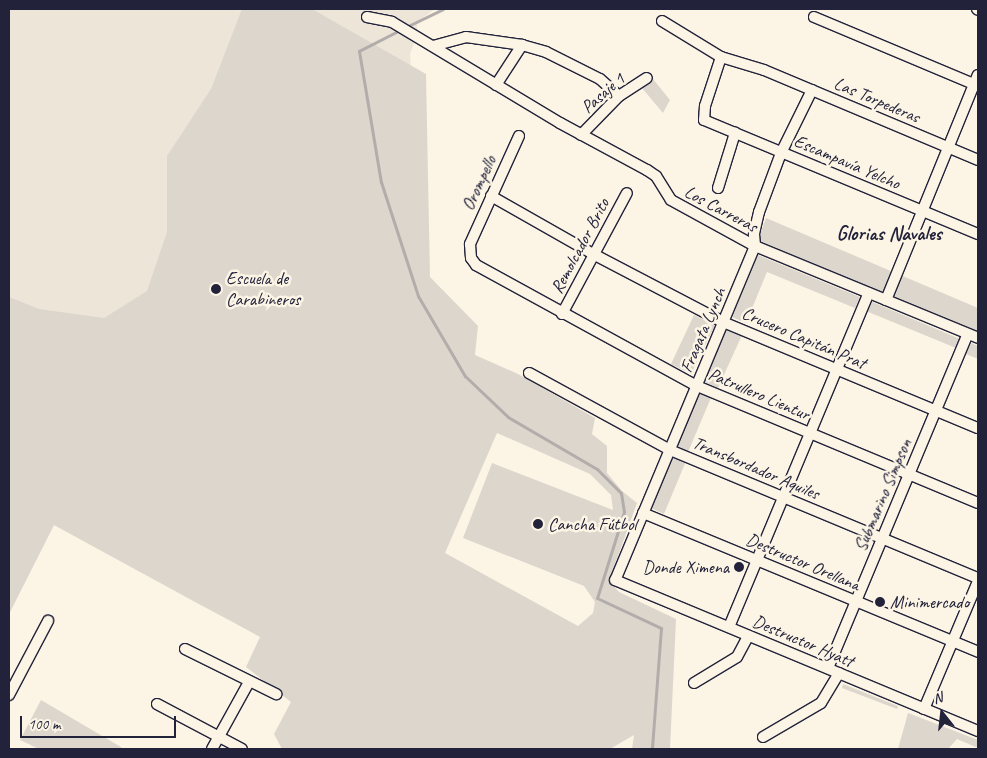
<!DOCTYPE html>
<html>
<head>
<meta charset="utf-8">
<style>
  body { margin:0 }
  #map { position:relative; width:987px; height:758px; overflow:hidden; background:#fcf5e5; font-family:Caveat,sans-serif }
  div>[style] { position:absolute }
  .built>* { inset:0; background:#ece5d8 }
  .green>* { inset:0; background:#dcd6cc }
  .stream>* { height:3px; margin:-1.5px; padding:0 1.5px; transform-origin:1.5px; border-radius:1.5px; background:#b2adab }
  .roads { filter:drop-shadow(1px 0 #22223b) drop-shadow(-1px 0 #22223b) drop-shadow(0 1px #22223b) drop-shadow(0 -1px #22223b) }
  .minor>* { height:10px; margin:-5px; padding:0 5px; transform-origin:5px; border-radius:5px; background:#fcf5e5 }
  .dots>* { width:14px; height:14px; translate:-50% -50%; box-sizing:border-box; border:2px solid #fcf5e5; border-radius:50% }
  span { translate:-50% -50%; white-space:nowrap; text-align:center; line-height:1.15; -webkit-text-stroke:5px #fcf5e5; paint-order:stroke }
  .street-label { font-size:18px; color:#22223b }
  .poi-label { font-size:18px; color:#22223b }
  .left { translate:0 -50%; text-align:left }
  .right { translate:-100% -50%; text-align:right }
  .quarter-label { font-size:20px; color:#22223b; font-weight:700 }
  .frame { position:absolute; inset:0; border:10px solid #22223b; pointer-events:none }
  .north { position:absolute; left:917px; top:688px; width:50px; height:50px; -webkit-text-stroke:4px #fcf5e5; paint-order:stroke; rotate:344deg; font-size:14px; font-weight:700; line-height:20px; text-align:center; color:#22223b }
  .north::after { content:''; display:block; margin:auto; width:18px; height:22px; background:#22223b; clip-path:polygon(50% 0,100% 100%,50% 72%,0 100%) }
  .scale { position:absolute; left:20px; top:716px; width:156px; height:22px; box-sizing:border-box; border:2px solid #22223b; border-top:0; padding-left:6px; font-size:15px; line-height:18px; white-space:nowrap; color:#22223b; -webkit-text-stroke:4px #fcf5e5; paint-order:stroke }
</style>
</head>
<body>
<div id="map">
  <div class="built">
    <div style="clip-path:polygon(9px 9px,435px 9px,417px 22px,417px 35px,410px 54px,440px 591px,351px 682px,200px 605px,54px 525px,9px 614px)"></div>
  </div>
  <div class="green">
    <div style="clip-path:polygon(evenodd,242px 9px,312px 9px,426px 74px,430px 277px,478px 326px,475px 355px,518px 374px,595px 418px,592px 434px,607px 446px,607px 473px,622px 491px,637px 503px,609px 581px,619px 592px,676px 619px,670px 749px,632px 749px,634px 735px,610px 749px,282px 749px,274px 734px,291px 702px,246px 667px,260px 637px,54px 525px,9px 614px,9px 297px,39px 309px,104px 318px,147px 291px,167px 232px,167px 156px,211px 89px,242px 9px,497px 433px,590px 474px,611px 495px,613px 510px,492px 463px,463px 538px,584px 586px,595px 602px,593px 613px,578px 626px,445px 553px,497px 433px)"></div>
    <div style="clip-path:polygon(653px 79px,670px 100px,663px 113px,642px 88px)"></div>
    <div style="clip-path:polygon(766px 218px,978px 308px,978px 333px,764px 245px,758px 240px)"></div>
    <div style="clip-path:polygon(758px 255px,860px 297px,855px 308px,767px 272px,746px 323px,732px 317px)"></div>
    <div style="clip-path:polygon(870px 301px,960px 339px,956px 348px,866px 311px)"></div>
    <div style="clip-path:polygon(694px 315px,715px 325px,691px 374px,671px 364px)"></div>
    <div style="clip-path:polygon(725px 328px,742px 335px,718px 388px,701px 380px)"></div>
    <div style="clip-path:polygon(971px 343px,978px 346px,978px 359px,966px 354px)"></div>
    <div style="clip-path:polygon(698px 386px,713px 393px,688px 452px,674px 447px)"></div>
    <div style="clip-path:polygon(673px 455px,686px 461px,664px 514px,651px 508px)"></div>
    <div style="clip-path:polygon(843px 684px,898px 706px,897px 709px,842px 688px)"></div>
    <div style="clip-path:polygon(41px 700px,121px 747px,122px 749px,39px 749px,20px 740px)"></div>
    <div style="clip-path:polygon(908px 713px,978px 740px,978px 748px,957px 739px,948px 749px,898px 749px)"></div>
  </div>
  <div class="stream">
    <div style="left:406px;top:27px;width:41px;rotate:-25.9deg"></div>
    <div style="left:400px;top:30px;width:46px;rotate:152.9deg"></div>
    <div style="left:359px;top:51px;width:133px;rotate:80.5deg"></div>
    <div style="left:381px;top:182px;width:120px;rotate:72deg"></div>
    <div style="left:418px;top:296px;width:93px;rotate:59.6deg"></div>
    <div style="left:465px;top:376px;width:59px;rotate:43.6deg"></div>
    <div style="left:508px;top:417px;width:103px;rotate:30.3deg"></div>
    <div style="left:597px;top:469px;width:34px;rotate:45deg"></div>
    <div style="left:621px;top:493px;width:19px;rotate:81deg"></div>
    <div style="left:624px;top:512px;width:90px;rotate:107.4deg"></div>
    <div style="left:597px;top:598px;width:71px;rotate:25.1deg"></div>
    <div style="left:661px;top:628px;width:121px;rotate:94.3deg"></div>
  </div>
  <div class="roads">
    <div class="minor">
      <div style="left:977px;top:9px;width:1px;rotate:45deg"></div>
      <div style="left:367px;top:17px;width:25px;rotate:11deg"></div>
      <div style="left:392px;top:22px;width:196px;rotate:31deg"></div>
      <div style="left:560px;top:123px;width:99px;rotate:28.4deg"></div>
      <div style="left:647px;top:170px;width:11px;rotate:34deg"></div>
      <div style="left:656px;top:176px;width:28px;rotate:58deg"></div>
      <div style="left:671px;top:200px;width:96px;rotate:28.7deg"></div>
      <div style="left:755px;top:246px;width:241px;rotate:22.4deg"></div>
      <div style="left:814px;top:17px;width:178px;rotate:22.8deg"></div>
      <div style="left:662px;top:21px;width:69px;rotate:31.4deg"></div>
      <div style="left:721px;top:57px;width:45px;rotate:16.8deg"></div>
      <div style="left:764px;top:70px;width:232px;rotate:22.8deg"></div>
      <div style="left:433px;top:46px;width:34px;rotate:-15deg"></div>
      <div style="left:466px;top:37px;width:57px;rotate:8.1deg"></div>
      <div style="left:522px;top:45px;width:25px;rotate:16deg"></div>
      <div style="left:546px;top:52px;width:60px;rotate:26.6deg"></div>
      <div style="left:600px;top:79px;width:25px;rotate:42deg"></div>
      <div style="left:721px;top:57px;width:52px;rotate:108.1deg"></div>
      <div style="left:705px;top:106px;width:14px;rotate:94deg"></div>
      <div style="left:704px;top:120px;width:297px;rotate:22.6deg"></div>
      <div style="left:496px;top:85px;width:48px;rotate:-57deg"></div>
      <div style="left:812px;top:90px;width:70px;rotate:116.2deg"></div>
      <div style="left:781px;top:153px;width:63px;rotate:110.4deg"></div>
      <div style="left:759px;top:212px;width:23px;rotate:103deg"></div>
      <div style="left:754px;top:234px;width:12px;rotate:85deg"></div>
      <div style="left:755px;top:246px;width:362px;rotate:112.7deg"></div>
      <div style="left:615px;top:580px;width:393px;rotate:22.6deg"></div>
      <div style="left:581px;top:135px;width:54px;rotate:-45.7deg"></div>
      <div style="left:619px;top:96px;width:33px;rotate:-33deg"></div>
      <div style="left:519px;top:136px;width:119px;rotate:114.4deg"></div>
      <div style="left:470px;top:244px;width:14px;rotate:86deg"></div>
      <div style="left:471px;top:258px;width:9px;rotate:54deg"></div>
      <div style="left:476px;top:265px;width:252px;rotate:28.7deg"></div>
      <div style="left:697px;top:386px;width:304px;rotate:22.6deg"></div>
      <div style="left:718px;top:188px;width:58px;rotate:-72.8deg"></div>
      <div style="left:491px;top:196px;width:120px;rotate:29.6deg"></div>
      <div style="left:595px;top:255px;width:144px;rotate:27.6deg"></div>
      <div style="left:723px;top:322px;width:276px;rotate:22.6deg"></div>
      <div style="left:886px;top:300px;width:243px;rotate:-67.8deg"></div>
      <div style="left:562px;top:314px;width:137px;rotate:-61.8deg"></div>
      <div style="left:529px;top:373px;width:161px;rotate:28.6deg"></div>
      <div style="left:670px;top:450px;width:334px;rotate:22.6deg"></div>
      <div style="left:643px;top:513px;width:363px;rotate:22.5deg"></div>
      <div style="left:729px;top:627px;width:362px;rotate:-67.3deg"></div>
      <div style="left:185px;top:649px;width:102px;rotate:26.3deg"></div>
      <div style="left:828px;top:668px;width:362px;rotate:-67.3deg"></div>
      <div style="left:694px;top:683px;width:50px;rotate:-31.2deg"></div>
      <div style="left:737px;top:657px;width:24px;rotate:-62deg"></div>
      <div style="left:9px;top:695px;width:84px;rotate:-62.2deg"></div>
      <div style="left:157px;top:704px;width:96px;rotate:27.9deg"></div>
      <div style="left:924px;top:709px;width:139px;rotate:-67.1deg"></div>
      <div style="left:763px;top:737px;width:67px;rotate:-30.4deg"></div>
      <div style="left:821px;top:703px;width:35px;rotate:-59deg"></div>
      <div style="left:212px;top:749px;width:77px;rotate:-61.1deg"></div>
    </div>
  </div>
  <div class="dots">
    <div style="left:216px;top:289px;background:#22223b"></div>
    <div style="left:538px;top:524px;background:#22223b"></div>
    <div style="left:739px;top:567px;background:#22223b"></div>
    <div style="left:880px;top:602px;background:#22223b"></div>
  </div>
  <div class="street-label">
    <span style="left:603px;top:93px;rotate:-41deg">Pasaje 1</span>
    <span style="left:877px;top:100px;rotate:23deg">Las Torpederas</span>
    <span style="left:847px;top:162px;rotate:23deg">Escampavía Yelcho</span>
    <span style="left:479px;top:183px;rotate:-65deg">Orompello</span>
    <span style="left:721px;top:209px;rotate:28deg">Los Carreras</span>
    <span style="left:580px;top:246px;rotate:-62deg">Remolcador Brito</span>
    <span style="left:703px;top:330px;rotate:-67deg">Fragata Lynch</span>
    <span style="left:804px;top:338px;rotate:23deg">Crucero Capitán Prat</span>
    <span style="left:759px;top:394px;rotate:23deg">Patrullero Lientur</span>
    <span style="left:756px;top:468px;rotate:23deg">Transbordador Aquiles</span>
    <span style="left:883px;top:495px;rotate:-67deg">Submarino Simpson</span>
    <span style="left:803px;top:562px;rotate:23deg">Destructor Orellana</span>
    <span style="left:803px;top:641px;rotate:23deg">Destructor Hyatt</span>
  </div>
  <div class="poi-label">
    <span class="left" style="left:226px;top:289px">Escuela de<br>Carabineros</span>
    <span class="left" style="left:548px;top:524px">Cancha Fútbol</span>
    <span class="right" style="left:729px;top:567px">Donde Ximena</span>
    <span class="left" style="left:890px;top:602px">Minimercado</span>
  </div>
  <div class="quarter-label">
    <span style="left:889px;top:233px">Glorias Navales</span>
  </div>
  <div class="frame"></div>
  <div class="north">N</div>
  <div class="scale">100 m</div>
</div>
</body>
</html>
